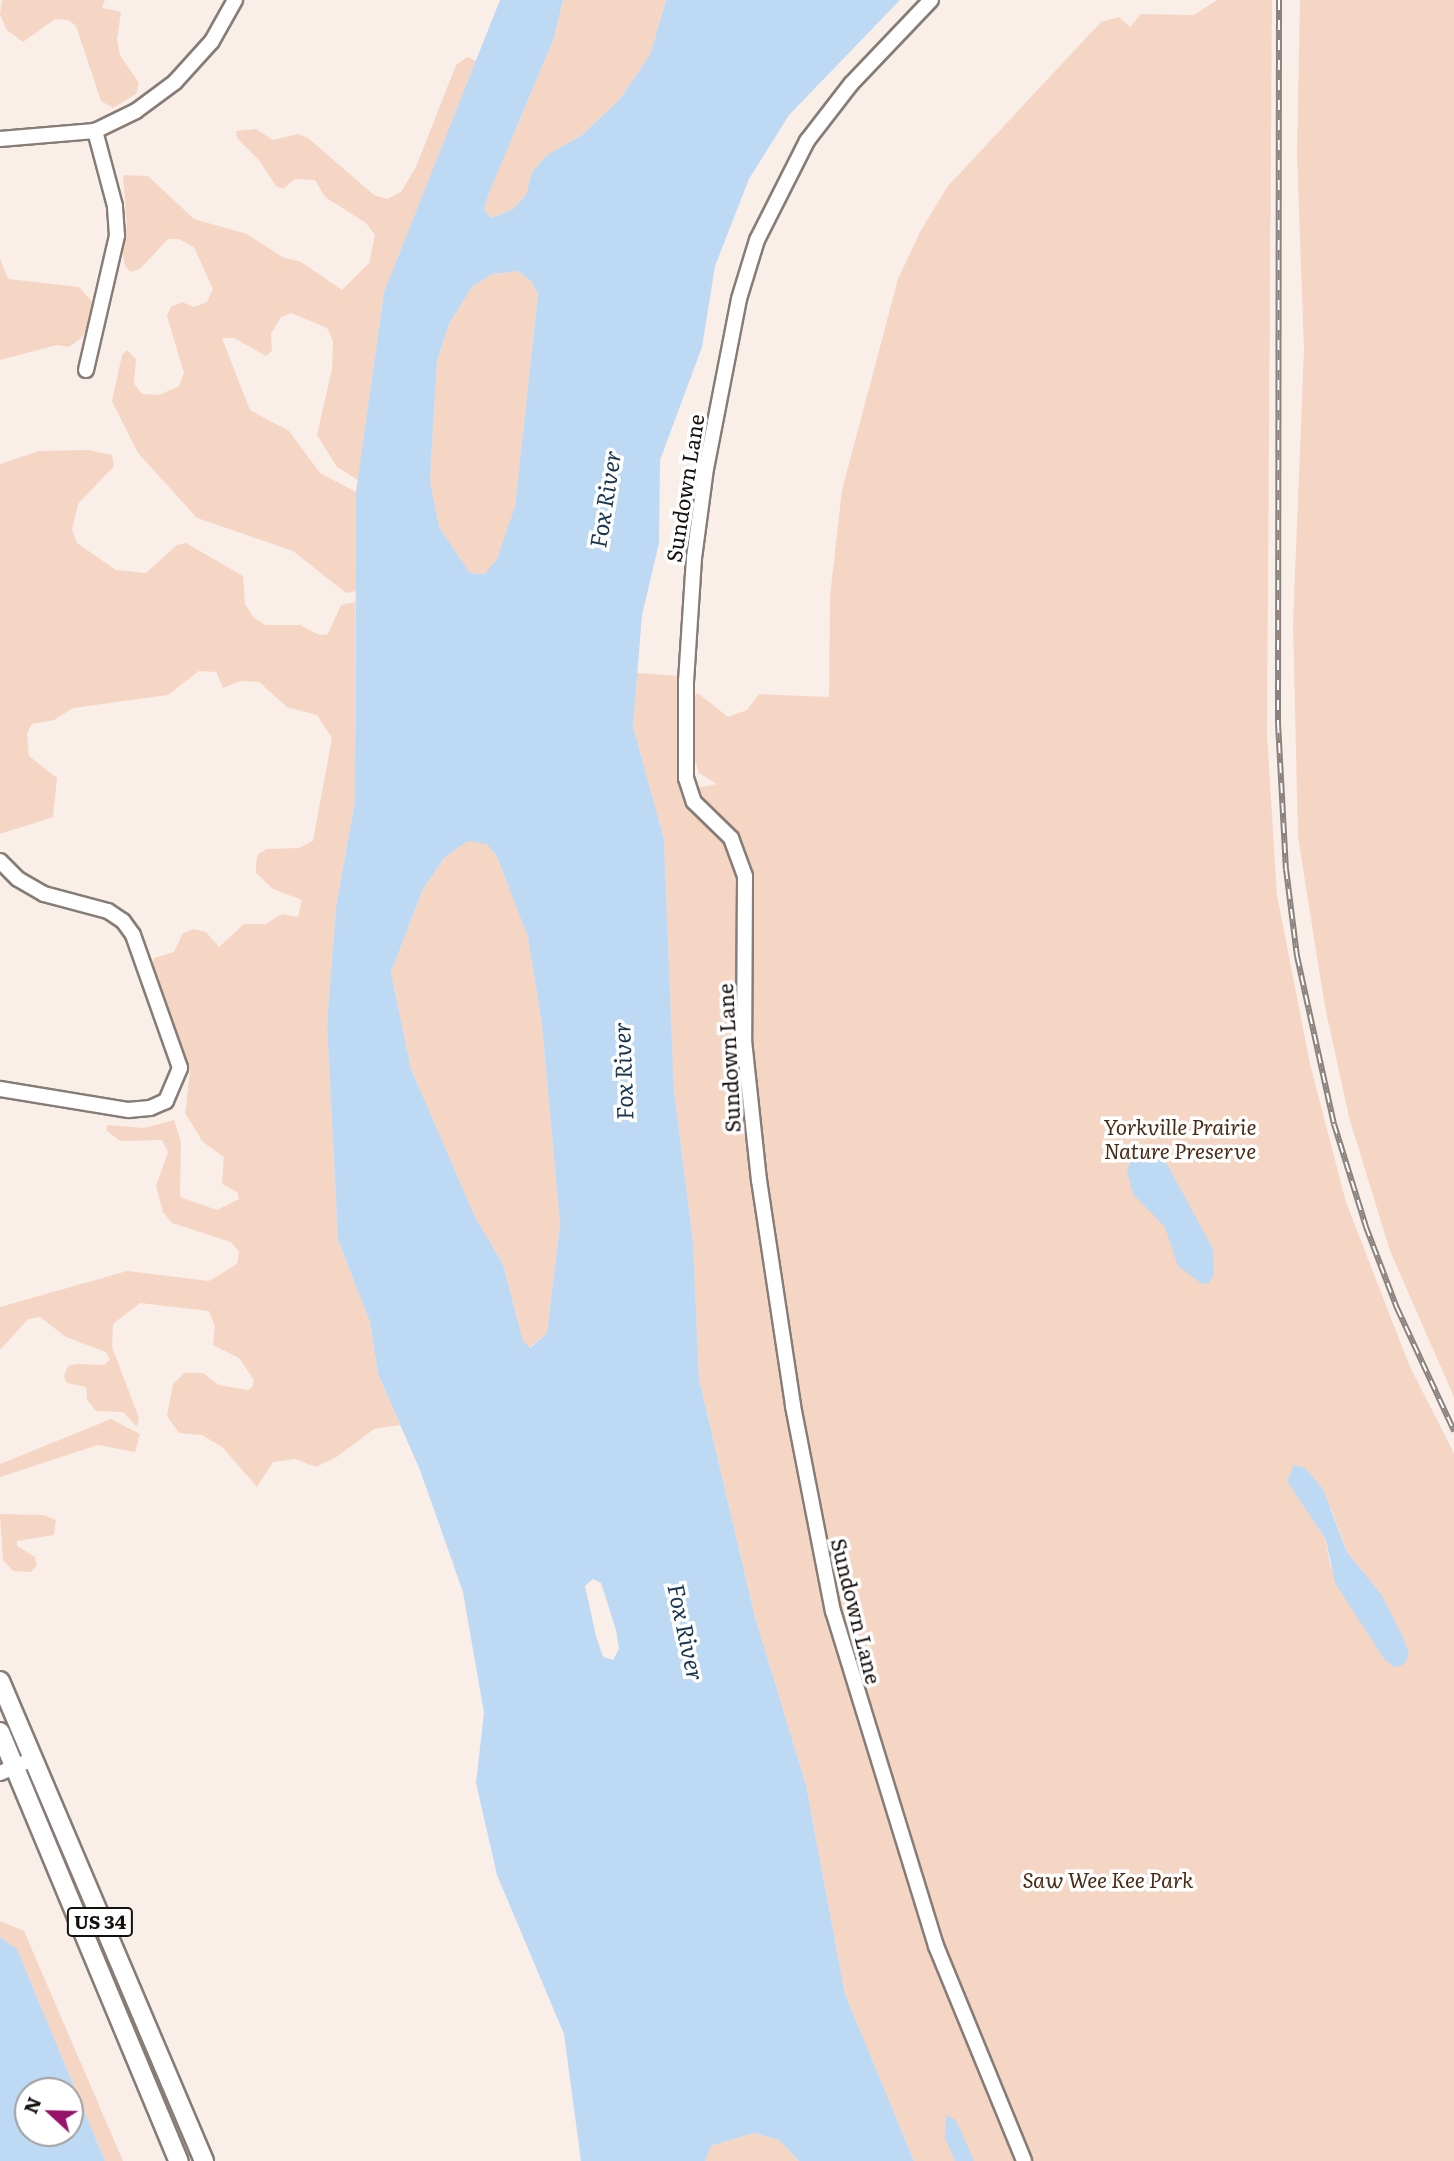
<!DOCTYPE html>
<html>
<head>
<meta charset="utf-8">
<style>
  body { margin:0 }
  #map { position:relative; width:1454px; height:2161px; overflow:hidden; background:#faeee8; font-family:Literata,serif }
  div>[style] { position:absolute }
  .green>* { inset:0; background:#f5d6c4 }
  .water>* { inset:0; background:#bdd9f4 }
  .roads { filter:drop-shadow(2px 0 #877c76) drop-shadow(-2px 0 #877c76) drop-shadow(0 2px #877c76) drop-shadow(0 -2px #877c76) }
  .minor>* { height:14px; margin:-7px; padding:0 7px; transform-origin:7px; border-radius:7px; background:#fff }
  .major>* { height:18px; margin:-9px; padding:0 9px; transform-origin:9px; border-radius:9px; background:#fff }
  .rail>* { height:6px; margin-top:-3px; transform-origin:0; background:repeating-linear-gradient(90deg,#fff 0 10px,#8a827e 0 20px); box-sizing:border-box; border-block:2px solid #8a827e }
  span { translate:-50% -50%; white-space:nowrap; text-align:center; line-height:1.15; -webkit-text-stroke:7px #fff; paint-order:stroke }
  .shield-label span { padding:2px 5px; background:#fff; border:2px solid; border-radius:5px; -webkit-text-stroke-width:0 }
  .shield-label { font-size:19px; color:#14100e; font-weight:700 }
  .street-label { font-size:21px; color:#14100e }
  .park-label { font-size:21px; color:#4c2b16; font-style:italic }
  .water-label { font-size:23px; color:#183650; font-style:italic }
  .north { position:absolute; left:14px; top:2077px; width:70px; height:70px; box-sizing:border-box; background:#fff; border:2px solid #a19f9f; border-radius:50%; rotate:292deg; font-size:19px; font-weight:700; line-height:28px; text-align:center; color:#14100e }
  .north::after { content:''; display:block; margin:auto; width:24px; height:32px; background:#971268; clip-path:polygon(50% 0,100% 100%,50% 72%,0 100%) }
</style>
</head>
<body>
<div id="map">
  <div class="green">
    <div style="clip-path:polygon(2px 0,105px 0,102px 8px,121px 12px,117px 40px,120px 55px,139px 83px,136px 94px,113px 108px,101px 101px,76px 26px,69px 20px,55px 19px,23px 42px,7px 30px,0 15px)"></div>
    <div style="clip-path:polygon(563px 0,666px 0,650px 55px,620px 99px,582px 135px,547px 155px,532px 172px,526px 195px,513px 209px,492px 218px,484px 210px,489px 193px,554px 38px)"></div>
    <div style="clip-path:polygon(evenodd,1217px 0,1272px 0,1267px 734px,1277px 895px,1310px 1064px,1346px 1202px,1410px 1367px,1454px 1453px,1454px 2161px,914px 2161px,845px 1994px,806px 1785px,755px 1617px,699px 1379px,693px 1241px,674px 1091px,664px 839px,633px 726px,637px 673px,680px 676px,680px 791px,717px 784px,699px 773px,695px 761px,694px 696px,698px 693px,728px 717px,747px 710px,759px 694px,829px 697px,830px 596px,842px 490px,898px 279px,921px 230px,948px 186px,1101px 22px,1119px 17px,1130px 27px,1141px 14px,1194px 15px,1217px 0,1331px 1508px,1347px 1552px,1381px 1594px,1384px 1659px,1330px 1565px,1326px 1541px,1312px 1517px,1331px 1508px)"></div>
    <div style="clip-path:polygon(1300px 0,1454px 0,1454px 1397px,1390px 1251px,1349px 1117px,1325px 1007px,1298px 837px,1293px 624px,1304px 350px,1297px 154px)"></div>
    <div style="clip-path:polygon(467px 57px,476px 61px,384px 292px,358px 480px,337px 467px,317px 435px,332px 369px,333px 341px,327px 328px,291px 313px,281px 317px,271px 334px,272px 351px,266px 356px,234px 338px,222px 338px,250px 410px,289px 431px,320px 473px,356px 492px,356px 591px,346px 593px,293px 551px,197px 518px,138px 453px,112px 401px,122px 355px,127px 350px,136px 359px,134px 384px,142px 394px,159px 395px,179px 386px,184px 373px,167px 316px,171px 307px,182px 302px,194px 307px,207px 302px,213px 289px,194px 247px,179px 239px,168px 239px,140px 269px,131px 272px,125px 266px,122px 249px,127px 227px,123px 175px,148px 176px,194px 219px,247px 234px,282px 257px,301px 262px,342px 290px,369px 263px,375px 235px,366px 223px,325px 197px,315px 180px,295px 179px,283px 189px,276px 186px,259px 160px,237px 138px,236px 131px,256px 129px,273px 140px,298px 134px,308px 138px,374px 195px,387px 199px,401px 192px,416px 167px,456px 65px)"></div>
    <div style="clip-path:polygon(0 259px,8px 279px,79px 287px,94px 304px,92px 323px,80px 339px,69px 347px,57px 345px,0 360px)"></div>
    <div style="clip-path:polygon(518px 271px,531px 281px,538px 294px,515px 506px,497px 559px,486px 574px,469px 573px,439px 527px,430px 481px,437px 361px,449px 324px,472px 287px,492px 274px)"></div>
    <div style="clip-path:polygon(88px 450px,112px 455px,114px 466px,78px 504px,72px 530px,77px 543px,116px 570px,146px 573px,177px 545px,186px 543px,243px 576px,245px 604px,254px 618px,265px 625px,300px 625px,319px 635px,328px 634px,341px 605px,355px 602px,355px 801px,336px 907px,327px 1024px,338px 1240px,370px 1322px,378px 1374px,400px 1425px,374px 1429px,338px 1456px,316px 1467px,295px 1459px,273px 1462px,257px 1487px,222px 1447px,202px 1435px,179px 1433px,167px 1416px,173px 1384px,184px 1373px,203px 1373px,219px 1385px,248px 1390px,252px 1387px,254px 1380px,239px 1358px,213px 1345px,215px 1327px,209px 1311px,140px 1303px,113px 1324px,112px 1347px,139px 1418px,137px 1427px,123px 1412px,96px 1411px,87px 1400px,86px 1387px,67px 1383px,64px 1376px,68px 1366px,77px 1364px,104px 1365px,110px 1359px,106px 1352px,66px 1337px,40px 1317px,28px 1319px,0 1350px,0 1307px,127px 1271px,209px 1281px,237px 1264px,239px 1252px,231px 1242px,172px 1223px,163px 1212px,156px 1186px,168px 1152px,162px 1140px,120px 1141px,106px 1130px,108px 1125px,144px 1128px,174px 1120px,181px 1142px,180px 1197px,217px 1210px,239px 1199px,237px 1192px,222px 1184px,224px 1157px,203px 1142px,185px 1113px,190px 1072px,153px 964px,154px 958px,174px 952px,183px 933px,194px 929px,206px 932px,219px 947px,244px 924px,266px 924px,282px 914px,298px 917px,302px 900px,273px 889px,256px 873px,256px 864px,258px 854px,267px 849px,299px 848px,313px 841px,332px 738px,317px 715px,287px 707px,259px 682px,240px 681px,223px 688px,216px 672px,199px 671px,168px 695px,73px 708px,54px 720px,32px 724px,27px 733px,29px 756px,57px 778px,53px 817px,0 834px,0 464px,39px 451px)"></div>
    <div style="clip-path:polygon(468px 841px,487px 843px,497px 857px,528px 936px,542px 1025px,560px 1224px,547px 1333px,529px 1348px,523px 1341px,503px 1264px,475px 1217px,411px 1069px,391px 972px,423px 889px,445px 857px)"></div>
    <div style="clip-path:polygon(111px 1419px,140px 1434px,135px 1452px,98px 1445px,0 1477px,0 1464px)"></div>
    <div style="clip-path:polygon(0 1514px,43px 1515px,56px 1520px,54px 1535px,17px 1541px,17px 1546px,35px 1557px,37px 1565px,31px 1572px,13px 1571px,3px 1560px)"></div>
    <div style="clip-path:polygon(0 1921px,24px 1931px,123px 2161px,105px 2161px,17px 1949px,0 1937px)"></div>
    <div style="clip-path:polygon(754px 2133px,779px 2140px,799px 2161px,705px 2161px,711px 2146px)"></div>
  </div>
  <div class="water">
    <div style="clip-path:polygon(evenodd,500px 0,563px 0,554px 38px,489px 193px,484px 210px,492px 218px,513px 209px,526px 195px,532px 172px,547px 155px,582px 135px,620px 99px,650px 55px,666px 0,900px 0,789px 115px,749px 179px,715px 266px,702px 347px,660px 460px,659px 543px,642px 615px,633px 726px,664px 839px,674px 1091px,693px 1241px,699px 1379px,755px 1617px,806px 1785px,845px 1994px,914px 2161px,799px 2161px,779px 2140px,754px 2133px,711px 2146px,705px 2161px,581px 2161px,564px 2034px,497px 1875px,476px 1783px,484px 1713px,463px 1592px,420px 1470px,378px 1374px,370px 1322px,338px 1240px,327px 1024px,336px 907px,355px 801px,356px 492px,384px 292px,500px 0,518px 271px,531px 281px,538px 294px,515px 506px,497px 559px,485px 574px,470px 573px,439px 527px,430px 481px,437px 361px,449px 324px,472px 287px,492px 274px,518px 271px,500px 0,468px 841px,487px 844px,497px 857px,528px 937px,542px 1025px,560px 1224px,547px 1333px,530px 1348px,523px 1341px,503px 1264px,475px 1217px,411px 1069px,391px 972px,423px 889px,445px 857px,468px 841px,500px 0,593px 1579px,601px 1583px,616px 1630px,619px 1649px,613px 1660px,603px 1657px,596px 1636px,585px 1586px,593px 1579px)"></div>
    <div style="clip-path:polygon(1140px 1148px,1167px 1164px,1213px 1249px,1214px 1274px,1209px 1283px,1202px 1284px,1178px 1266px,1165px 1227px,1133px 1194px,1127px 1172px,1131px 1158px)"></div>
    <div style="clip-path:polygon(1294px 1465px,1305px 1468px,1323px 1489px,1347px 1552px,1381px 1594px,1404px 1639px,1409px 1655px,1403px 1665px,1394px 1667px,1384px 1659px,1335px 1583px,1326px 1540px,1287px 1481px)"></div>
    <div style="clip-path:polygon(evenodd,0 1937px,17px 1949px,105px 2161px,0 2161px,0 1937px,28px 2091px,70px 2091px,70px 2133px,28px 2133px,28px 2091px)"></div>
    <div style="clip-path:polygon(946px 2115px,956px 2120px,974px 2161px,955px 2161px,945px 2138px)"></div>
  </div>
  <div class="roads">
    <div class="minor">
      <div style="left:931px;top:0;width:116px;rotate:133.6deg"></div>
      <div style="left:851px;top:84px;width:72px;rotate:127.7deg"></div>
      <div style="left:807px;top:141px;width:111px;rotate:116.8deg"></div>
      <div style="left:757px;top:240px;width:62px;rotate:107deg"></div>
      <div style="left:739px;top:299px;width:172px;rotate:101deg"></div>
      <div style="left:706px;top:468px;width:91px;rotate:97.6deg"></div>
      <div style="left:694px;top:558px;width:123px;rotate:93.7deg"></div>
      <div style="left:686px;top:681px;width:97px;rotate:90deg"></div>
      <div style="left:686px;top:778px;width:25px;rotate:72deg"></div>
      <div style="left:694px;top:802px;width:52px;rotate:44.2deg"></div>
      <div style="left:731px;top:838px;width:40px;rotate:69.8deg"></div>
      <div style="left:745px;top:876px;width:164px;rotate:90.3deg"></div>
      <div style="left:744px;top:1040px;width:141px;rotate:83.9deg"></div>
      <div style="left:759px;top:1180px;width:229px;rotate:81.4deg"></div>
      <div style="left:793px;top:1406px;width:209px;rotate:79deg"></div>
      <div style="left:833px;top:1611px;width:350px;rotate:72.9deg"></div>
      <div style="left:936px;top:1946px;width:232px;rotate:67.7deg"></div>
      <div style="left:0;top:139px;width:95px;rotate:-4.8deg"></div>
      <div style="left:95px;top:131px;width:46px;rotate:-26deg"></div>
      <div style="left:136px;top:111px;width:49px;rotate:-36.6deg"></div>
      <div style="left:175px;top:82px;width:55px;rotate:-47.9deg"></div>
      <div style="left:212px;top:41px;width:47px;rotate:-60.7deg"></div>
      <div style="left:86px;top:370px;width:138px;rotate:-77deg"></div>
      <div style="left:117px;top:236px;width:30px;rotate:-94deg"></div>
      <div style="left:115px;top:206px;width:78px;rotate:-104.9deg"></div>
      <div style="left:0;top:861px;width:25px;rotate:45deg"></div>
      <div style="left:18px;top:879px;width:30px;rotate:30deg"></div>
      <div style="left:44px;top:894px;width:66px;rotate:14.9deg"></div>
      <div style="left:108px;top:911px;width:18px;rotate:34deg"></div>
      <div style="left:123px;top:921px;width:17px;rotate:54deg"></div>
      <div style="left:133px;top:935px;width:141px;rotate:70.5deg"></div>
      <div style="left:180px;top:1068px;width:36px;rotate:113deg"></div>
      <div style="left:166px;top:1101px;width:17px;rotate:156deg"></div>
      <div style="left:150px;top:1108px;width:22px;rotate:175deg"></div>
      <div style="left:128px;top:1110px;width:130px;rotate:-170.7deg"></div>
      <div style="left:0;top:1773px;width:33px;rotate:-23deg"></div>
    </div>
    <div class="major">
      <div style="left:0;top:1681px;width:522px;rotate:66.97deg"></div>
      <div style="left:0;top:1732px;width:465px;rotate:67.4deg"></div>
    </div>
  </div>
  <div class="rail">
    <div style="left:1279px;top:0;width:723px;rotate:90.08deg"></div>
    <div style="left:1278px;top:723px;width:146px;rotate:86.9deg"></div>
    <div style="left:1286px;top:869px;width:88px;rotate:82.8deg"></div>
    <div style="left:1297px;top:956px;width:172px;rotate:77.6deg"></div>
    <div style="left:1334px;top:1124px;width:108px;rotate:72.7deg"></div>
    <div style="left:1366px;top:1227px;width:87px;rotate:69.1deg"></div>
    <div style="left:1397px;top:1308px;width:136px;rotate:65.1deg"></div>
  </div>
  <div class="shield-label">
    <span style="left:100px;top:1922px">US 34</span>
  </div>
  <div class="street-label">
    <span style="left:684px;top:488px;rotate:-81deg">Sundown Lane</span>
    <span style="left:728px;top:1058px;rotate:-93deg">Sundown Lane</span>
    <span style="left:857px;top:1611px;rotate:76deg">Sundown Lane</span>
  </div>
  <div class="park-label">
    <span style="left:1180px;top:1138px">Yorkville Prairie<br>Nature Preserve</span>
    <span style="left:1108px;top:1879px">Saw Wee Kee Park</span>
  </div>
  <div class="water-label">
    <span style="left:604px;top:499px;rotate:-81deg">Fox River</span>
    <span style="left:622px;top:1071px;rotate:-92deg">Fox River</span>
    <span style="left:687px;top:1632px;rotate:78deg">Fox River</span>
  </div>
  <div class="north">N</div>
</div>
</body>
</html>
